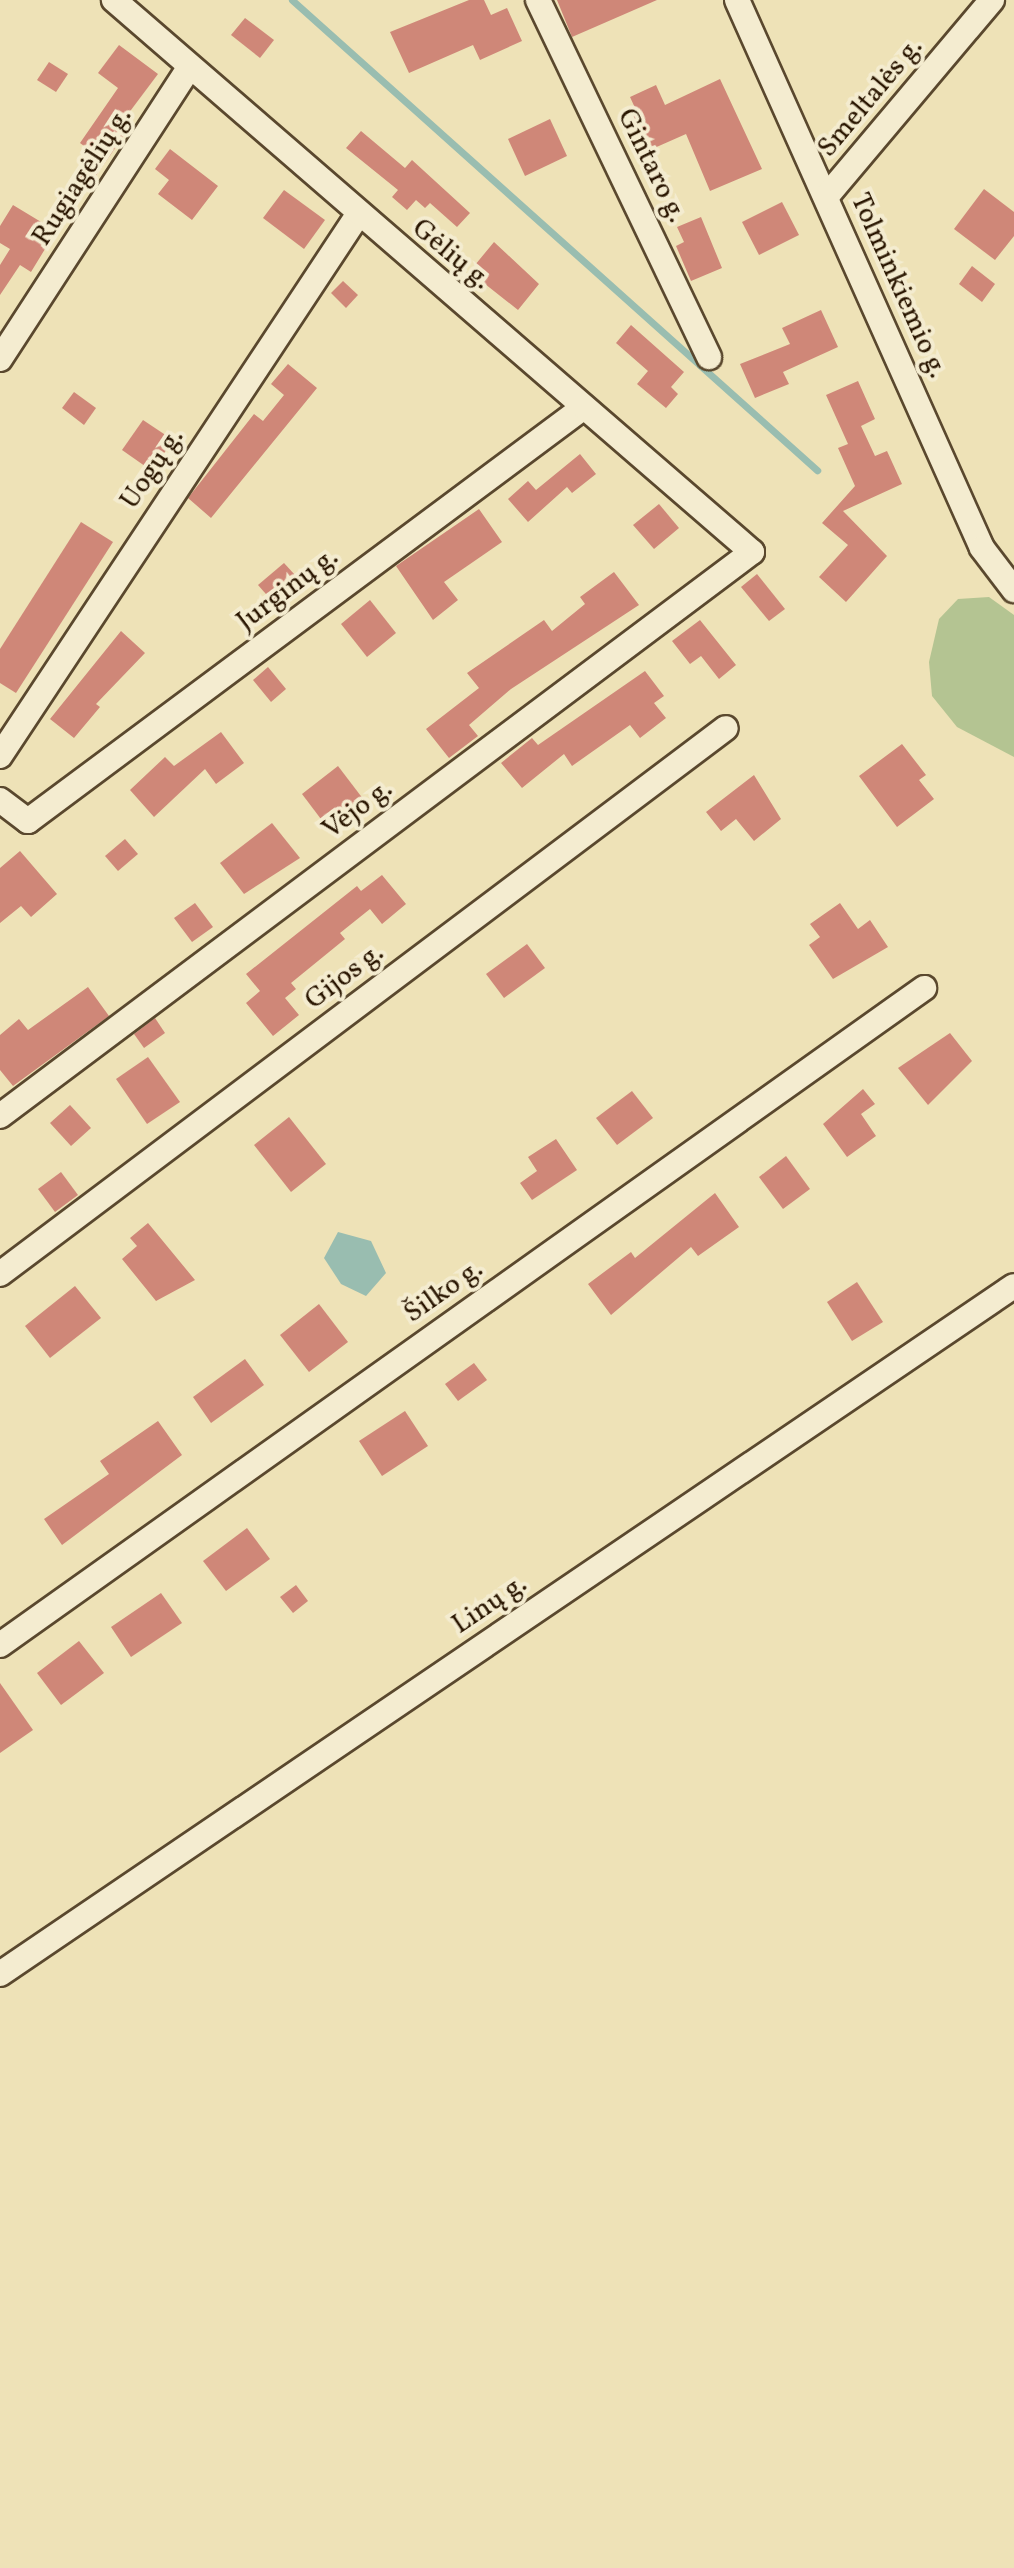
<!DOCTYPE html>
<html>
<head>
<meta charset="utf-8">
<style>
  body { margin:0 }
  #map { position:relative; width:1014px; height:2568px; overflow:hidden; background:#eee2b7; font-family:Vollkorn,serif }
  div>[style] { position:absolute }
  .green>* { inset:0; background:#b4c492 }
  .water>* { inset:0; background:#99bdb0 }
  .stream>* { height:7px; margin:-3.5px; padding:0 3.5px; transform-origin:3.5px; border-radius:3.5px; background:#99bdb0 }
  .building>* { inset:0; background:#cf8778 }
  .roads { filter:drop-shadow(2px 0 #5a482e) drop-shadow(-2px 0 #5a482e) drop-shadow(0 2px #5a482e) drop-shadow(0 -2px #5a482e) }
  .minor>* { height:24px; margin:-12px; padding:0 12px; transform-origin:12px; border-radius:12px; background:#f4ecd0 }
  span { translate:-50% -50%; white-space:nowrap; text-align:center; line-height:1.15; -webkit-text-stroke:8px #f4ecd0; paint-order:stroke }
  .street-label { font-size:28px; color:#291500 }
</style>
</head>
<body>
<div id="map">
  <div class="green">
    <div style="clip-path:polygon(989px 597px,1014px 615px,1014px 757px,957px 727px,932px 696px,929px 662px,939px 619px,958px 599px)"></div>
  </div>
  <div class="water">
    <div style="clip-path:polygon(338px 1232px,371px 1241px,386px 1273px,366px 1296px,341px 1284px,324px 1258px)"></div>
  </div>
  <div class="stream">
    <div style="left:292px;top:0;width:705px;rotate:41.84deg"></div>
  </div>
  <div class="building">
    <div style="clip-path:polygon(469px 0,484px 0,491px 15px,507px 8px,522px 41px,480px 60px,473px 45px,409px 73px,390px 32px)"></div>
    <div style="clip-path:polygon(557px 0,657px 0,572px 37px)"></div>
    <div style="clip-path:polygon(245px 18px,274px 40px,260px 58px,231px 35px)"></div>
    <div style="clip-path:polygon(119px 45px,158px 74px,122px 122px,130px 127px,86px 190px,71px 181px,91px 151px,80px 143px,118px 88px,98px 73px)"></div>
    <div style="clip-path:polygon(49px 62px,68px 74px,56px 92px,37px 80px)"></div>
    <div style="clip-path:polygon(720px 79px,762px 169px,710px 191px,686px 134px,643px 153px,626px 115px,636px 110px,630px 97px,656px 85px,665px 105px)"></div>
    <div style="clip-path:polygon(550px 119px,567px 156px,525px 176px,508px 139px)"></div>
    <div style="clip-path:polygon(361px 131px,405px 168px,412px 160px,470px 213px,457px 227px,430px 203px,425px 208px,416px 200px,407px 210px,392px 197px,398px 190px,346px 148px)"></div>
    <div style="clip-path:polygon(170px 149px,218px 186px,192px 220px,158px 194px,169px 180px,155px 169px)"></div>
    <div style="clip-path:polygon(984px 189px,1014px 212px,1014px 236px,995px 260px,954px 229px)"></div>
    <div style="clip-path:polygon(284px 190px,325px 220px,304px 249px,263px 218px)"></div>
    <div style="clip-path:polygon(782px 202px,799px 235px,759px 255px,742px 222px)"></div>
    <div style="clip-path:polygon(13px 205px,56px 231px,31px 272px,20px 265px,0 295px,0 265px,10px 249px,0 243px,0 226px)"></div>
    <div style="clip-path:polygon(701px 217px,722px 268px,691px 281px,676px 246px,684px 242px,677px 227px)"></div>
    <div style="clip-path:polygon(494px 242px,539px 284px,518px 310px,480px 280px,485px 274px,475px 265px)"></div>
    <div style="clip-path:polygon(972px 266px,995px 284px,982px 302px,959px 284px)"></div>
    <div style="clip-path:polygon(343px 281px,358px 295px,346px 308px,331px 293px)"></div>
    <div style="clip-path:polygon(821px 310px,838px 347px,783px 372px,789px 384px,755px 398px,740px 364px,790px 344px,782px 328px)"></div>
    <div style="clip-path:polygon(631px 325px,684px 372px,671px 387px,678px 394px,666px 408px,637px 384px,648px 371px,616px 343px)"></div>
    <div style="clip-path:polygon(288px 364px,317px 388px,211px 518px,188px 498px,254px 414px,263px 421px,284px 395px,271px 384px)"></div>
    <div style="clip-path:polygon(858px 381px,875px 419px,861px 426px,875px 456px,887px 451px,902px 484px,843px 511px,887px 556px,846px 602px,819px 577px,848px 545px,822px 523px,855px 486px,838px 448px,848px 444px,826px 395px)"></div>
    <div style="clip-path:polygon(74px 392px,96px 408px,84px 425px,62px 408px)"></div>
    <div style="clip-path:polygon(143px 420px,173px 440px,152px 471px,122px 450px)"></div>
    <div style="clip-path:polygon(580px 454px,596px 474px,572px 493px,567px 487px,528px 522px,508px 499px,528px 481px,536px 490px)"></div>
    <div style="clip-path:polygon(659px 504px,679px 528px,654px 549px,633px 525px)"></div>
    <div style="clip-path:polygon(479px 509px,502px 542px,444px 582px,458px 600px,433px 620px,396px 566px)"></div>
    <div style="clip-path:polygon(81px 522px,113px 542px,16px 693px,0 683px,0 649px)"></div>
    <div style="clip-path:polygon(284px 563px,306px 587px,280px 610px,258px 585px)"></div>
    <div style="clip-path:polygon(614px 572px,639px 605px,511px 689px,469px 725px,478px 736px,449px 758px,426px 729px,479px 688px,467px 673px,544px 620px,552px 631px,585px 604px,580px 597px)"></div>
    <div style="clip-path:polygon(757px 574px,785px 609px,769px 621px,741px 587px)"></div>
    <div style="clip-path:polygon(370px 600px,396px 633px,367px 657px,341px 624px)"></div>
    <div style="clip-path:polygon(700px 620px,736px 665px,719px 679px,701px 656px,690px 664px,672px 641px)"></div>
    <div style="clip-path:polygon(121px 631px,145px 653px,96px 704px,100px 707px,74px 738px,50px 719px)"></div>
    <div style="clip-path:polygon(268px 667px,286px 689px,271px 702px,253px 680px)"></div>
    <div style="clip-path:polygon(645px 671px,664px 696px,654px 703px,666px 718px,640px 738px,630px 725px,572px 766px,564px 754px,522px 788px,501px 763px,532px 738px,538px 745px)"></div>
    <div style="clip-path:polygon(221px 732px,244px 763px,216px 784px,205px 769px,154px 817px,130px 790px,165px 757px,174px 766px)"></div>
    <div style="clip-path:polygon(902px 744px,926px 775px,919px 780px,934px 799px,897px 827px,859px 776px)"></div>
    <div style="clip-path:polygon(338px 766px,370px 808px,333px 835px,302px 794px)"></div>
    <div style="clip-path:polygon(754px 775px,781px 819px,754px 841px,736px 819px,721px 831px,706px 812px)"></div>
    <div style="clip-path:polygon(272px 823px,300px 858px,244px 894px,220px 863px)"></div>
    <div style="clip-path:polygon(125px 839px,138px 854px,118px 871px,105px 856px)"></div>
    <div style="clip-path:polygon(20px 851px,57px 894px,31px 917px,21px 906px,0 923px,0 868px)"></div>
    <div style="clip-path:polygon(382px 875px,406px 904px,382px 924px,370px 909px,340px 933px,345px 939px,291px 983px,296px 989px,285px 998px,299px 1015px,273px 1036px,246px 1003px,260px 991px,246px 974px,357px 886px,361px 891px)"></div>
    <div style="clip-path:polygon(195px 903px,213px 927px,192px 942px,174px 918px)"></div>
    <div style="clip-path:polygon(840px 903px,858px 929px,870px 920px,888px 947px,833px 979px,809px 945px,820px 937px,810px 924px)"></div>
    <div style="clip-path:polygon(527px 944px,545px 968px,504px 998px,486px 974px)"></div>
    <div style="clip-path:polygon(88px 987px,109px 1016px,13px 1086px,0 1070px,0 1035px,19px 1019px,28px 1030px)"></div>
    <div style="clip-path:polygon(155px 1018px,165px 1033px,144px 1048px,134px 1034px)"></div>
    <div style="clip-path:polygon(950px 1033px,972px 1061px,928px 1105px,898px 1068px)"></div>
    <div style="clip-path:polygon(148px 1057px,180px 1102px,147px 1124px,116px 1079px)"></div>
    <div style="clip-path:polygon(863px 1089px,875px 1104px,861px 1114px,876px 1136px,847px 1157px,823px 1124px)"></div>
    <div style="clip-path:polygon(632px 1091px,653px 1118px,617px 1145px,596px 1118px)"></div>
    <div style="clip-path:polygon(70px 1105px,91px 1128px,71px 1146px,50px 1123px)"></div>
    <div style="clip-path:polygon(289px 1117px,326px 1164px,291px 1192px,254px 1145px)"></div>
    <div style="clip-path:polygon(556px 1139px,577px 1170px,532px 1200px,520px 1183px,537px 1171px,528px 1157px)"></div>
    <div style="clip-path:polygon(786px 1156px,810px 1189px,783px 1209px,759px 1177px)"></div>
    <div style="clip-path:polygon(61px 1172px,78px 1195px,55px 1212px,38px 1189px)"></div>
    <div style="clip-path:polygon(715px 1193px,739px 1227px,698px 1256px,691px 1247px,611px 1315px,588px 1284px,631px 1252px,635px 1258px)"></div>
    <div style="clip-path:polygon(148px 1223px,195px 1280px,156px 1301px,122px 1259px,137px 1246px,130px 1238px)"></div>
    <div style="clip-path:polygon(857px 1282px,883px 1322px,852px 1341px,827px 1302px)"></div>
    <div style="clip-path:polygon(75px 1286px,101px 1318px,50px 1358px,25px 1326px)"></div>
    <div style="clip-path:polygon(319px 1304px,348px 1342px,309px 1372px,280px 1335px)"></div>
    <div style="clip-path:polygon(245px 1359px,264px 1385px,211px 1423px,193px 1397px)"></div>
    <div style="clip-path:polygon(474px 1363px,487px 1380px,458px 1401px,445px 1384px)"></div>
    <div style="clip-path:polygon(405px 1411px,428px 1446px,382px 1476px,359px 1441px)"></div>
    <div style="clip-path:polygon(158px 1421px,182px 1455px,62px 1545px,44px 1519px,109px 1474px,100px 1461px)"></div>
    <div style="clip-path:polygon(247px 1528px,270px 1559px,226px 1591px,203px 1561px)"></div>
    <div style="clip-path:polygon(296px 1585px,308px 1601px,293px 1613px,280px 1597px)"></div>
    <div style="clip-path:polygon(161px 1593px,182px 1623px,131px 1657px,111px 1627px)"></div>
    <div style="clip-path:polygon(79px 1641px,104px 1673px,61px 1705px,37px 1673px)"></div>
    <div style="clip-path:polygon(0 1683px,33px 1730px,0 1753px)"></div>
  </div>
  <div class="roads">
    <div class="minor">
      <div style="left:538px;top:0;width:396px;rotate:64.4deg"></div>
      <div style="left:737px;top:0;width:600px;rotate:65.91deg"></div>
      <div style="left:982px;top:548px;width:53px;rotate:52.7deg"></div>
      <div style="left:826px;top:197px;width:258px;rotate:-49.9deg"></div>
      <div style="left:0;top:359px;width:347px;rotate:-57deg"></div>
      <div style="left:0;top:756px;width:649px;rotate:-56.51deg"></div>
      <div style="left:0;top:800px;width:35px;rotate:37deg"></div>
      <div style="left:28px;top:821px;width:693px;rotate:-36.67deg"></div>
      <div style="left:0;top:1116px;width:940px;rotate:-36.87deg"></div>
      <div style="left:752px;top:552px;width:844px;rotate:-139.13deg"></div>
      <div style="left:0;top:1274px;width:908px;rotate:-36.95deg"></div>
      <div style="left:0;top:1645px;width:1134px;rotate:-35.41deg"></div>
      <div style="left:0;top:1974px;width:1225px;rotate:-34.16deg"></div>
    </div>
  </div>
  <div class="street-label">
    <span style="left:871px;top:98px;rotate:-50deg">Smeltalės g.</span>
    <span style="left:651px;top:166px;rotate:64deg">Gintaro g.</span>
    <span style="left:83px;top:177px;rotate:-57deg">Rugiagėlių g.</span>
    <span style="left:451px;top:255px;rotate:40deg">Gėlių g.</span>
    <span style="left:898px;top:286px;rotate:66deg">Tolminkiemio g.</span>
    <span style="left:153px;top:469px;rotate:-56deg">Uogų g.</span>
    <span style="left:288px;top:590px;rotate:-37deg">Jurginų g.</span>
    <span style="left:358px;top:810px;rotate:-37deg">Vėjo g.</span>
    <span style="left:345px;top:977px;rotate:-37deg">Gijos g.</span>
    <span style="left:444px;top:1292px;rotate:-35deg">Šilko g.</span>
    <span style="left:490px;top:1605px;rotate:-34deg">Linų g.</span>
  </div>
</div>
</body>
</html>
